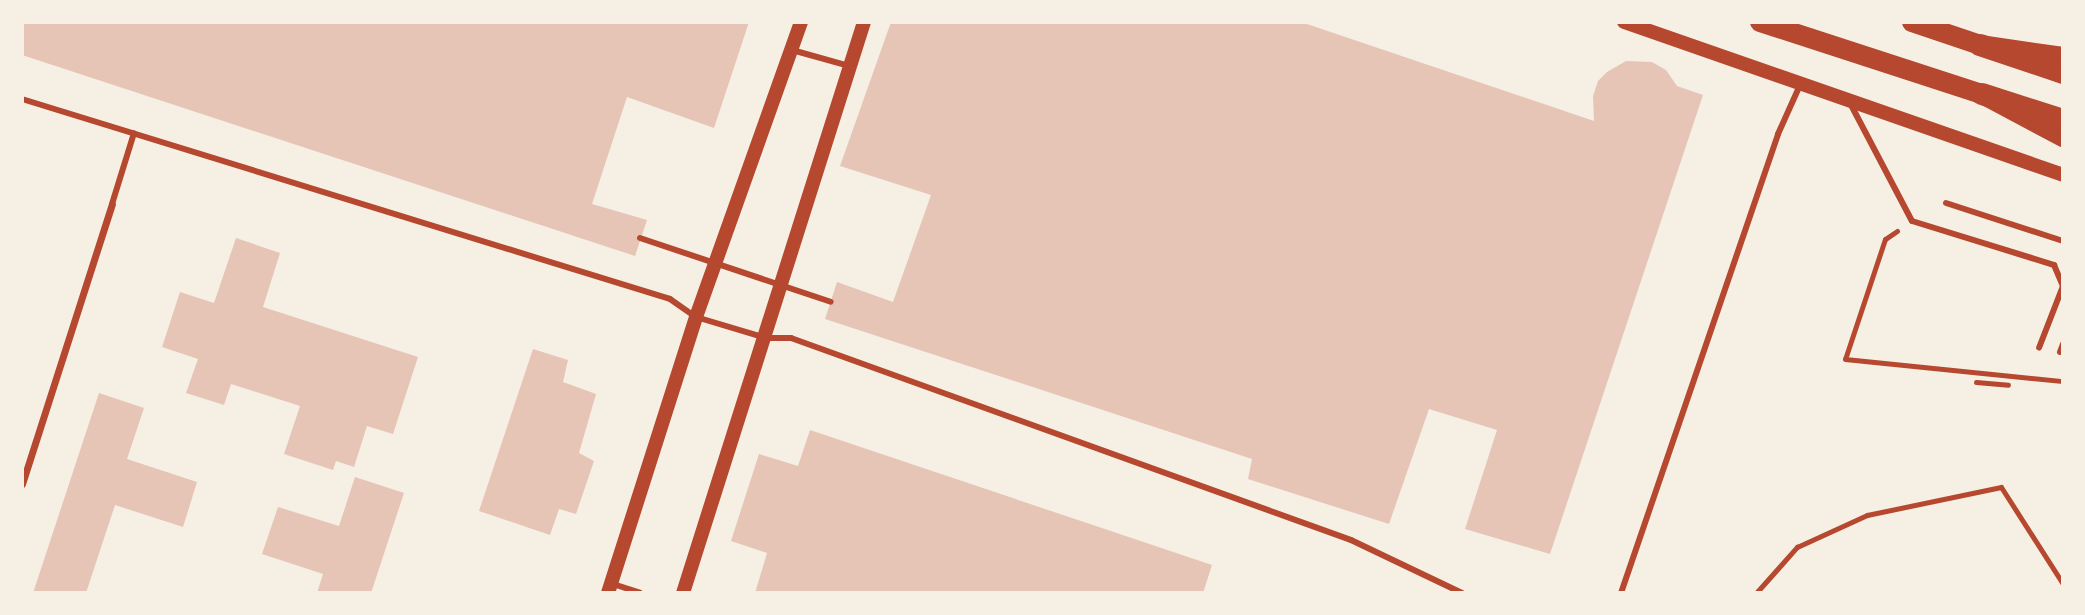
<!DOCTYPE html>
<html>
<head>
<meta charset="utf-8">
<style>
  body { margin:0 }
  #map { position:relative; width:2085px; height:615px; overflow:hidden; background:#f6efe4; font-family:Overpass,sans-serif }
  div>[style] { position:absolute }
  .building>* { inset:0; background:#e6c5b7 }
  .path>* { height:5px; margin:-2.5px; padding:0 2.5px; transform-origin:2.5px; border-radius:2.5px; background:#b5482f }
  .service>* { height:6px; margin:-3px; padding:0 3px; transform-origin:3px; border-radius:3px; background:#b5482f }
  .pedestrian>* { height:7px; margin:-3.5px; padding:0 3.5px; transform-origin:3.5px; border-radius:3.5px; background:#b5482f }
  .tertiary>* { height:14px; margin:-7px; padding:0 7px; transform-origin:7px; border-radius:7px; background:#b5482f }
  .primary>* { height:20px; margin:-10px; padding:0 10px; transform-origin:10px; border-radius:10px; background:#b5482f }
  .trunk>* { height:22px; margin:-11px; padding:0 11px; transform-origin:11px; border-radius:11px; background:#b5482f }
  span { translate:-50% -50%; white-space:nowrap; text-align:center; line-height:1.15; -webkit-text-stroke:6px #f6efe4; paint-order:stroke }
  .frame { position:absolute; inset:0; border:24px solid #f6efe4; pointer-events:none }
</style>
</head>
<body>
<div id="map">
  <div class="building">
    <div style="clip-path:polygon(22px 22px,749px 22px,714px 128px,627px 97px,592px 204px,647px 220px,635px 256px,22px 55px)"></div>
    <div style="clip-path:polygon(891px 22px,1301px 22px,1594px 121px,1593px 96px,1598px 81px,1607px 72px,1626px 61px,1652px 62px,1666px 70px,1677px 86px,1703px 95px,1550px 554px,1465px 529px,1497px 430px,1429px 409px,1389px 524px,1248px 479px,1252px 459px,825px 319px,837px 282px,893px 302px,931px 195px,840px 166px)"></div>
    <div style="clip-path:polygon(236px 238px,280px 253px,263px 307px,418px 357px,393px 434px,367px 426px,354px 467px,336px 461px,333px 470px,284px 454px,300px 406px,231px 384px,224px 405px,186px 393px,198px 359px,162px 347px,180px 292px,214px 303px)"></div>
    <div style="clip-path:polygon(533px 349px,568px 360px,563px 382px,596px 394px,579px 453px,594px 461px,576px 514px,559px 509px,550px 535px,479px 511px)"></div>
    <div style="clip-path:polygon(99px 393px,144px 408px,127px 459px,197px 482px,183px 527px,115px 505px,86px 593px,33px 593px)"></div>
    <div style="clip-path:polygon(810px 430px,1212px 565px,1203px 593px,755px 593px,767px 553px,731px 541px,759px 454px,798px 466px)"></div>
    <div style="clip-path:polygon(355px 477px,404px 493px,371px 593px,317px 593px,323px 574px,262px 554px,278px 507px,339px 526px)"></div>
  </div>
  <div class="path">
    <div style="left:1897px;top:231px;width:14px;rotate:146deg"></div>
    <div style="left:1885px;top:239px;width:126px;rotate:108.4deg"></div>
    <div style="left:1845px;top:359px;width:219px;rotate:5.8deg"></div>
    <div style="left:1976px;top:382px;width:32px;rotate:5deg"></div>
    <div style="left:1756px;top:593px;width:62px;rotate:-48.3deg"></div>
    <div style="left:1797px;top:547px;width:77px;rotate:-24.6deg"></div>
    <div style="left:1867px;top:515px;width:137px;rotate:-11.8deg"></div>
    <div style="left:2001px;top:487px;width:115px;rotate:57.4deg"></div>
  </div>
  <div class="service">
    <div style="left:792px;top:50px;width:59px;rotate:15.7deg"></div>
    <div style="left:22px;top:99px;width:678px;rotate:17.15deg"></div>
    <div style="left:670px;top:299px;width:32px;rotate:35deg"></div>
    <div style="left:696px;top:317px;width:73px;rotate:16.7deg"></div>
    <div style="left:766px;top:338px;width:25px"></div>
    <div style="left:791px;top:338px;width:595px;rotate:19.84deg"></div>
    <div style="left:1351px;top:540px;width:123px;rotate:25.5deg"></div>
    <div style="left:1850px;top:103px;width:133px;rotate:62.3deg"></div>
    <div style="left:1912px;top:221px;width:149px;rotate:17.2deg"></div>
    <div style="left:2054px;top:265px;width:23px;rotate:67deg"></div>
    <div style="left:2063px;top:286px;width:66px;rotate:111.2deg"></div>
    <div style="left:1946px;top:203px;width:123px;rotate:18deg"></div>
    <div style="left:112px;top:204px;width:74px;rotate:-72.8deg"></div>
    <div style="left:640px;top:238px;width:201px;rotate:18.5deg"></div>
    <div style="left:2060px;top:352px;width:9px;rotate:-69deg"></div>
    <div style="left:613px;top:584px;width:28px;rotate:18deg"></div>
    <div style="left:1621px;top:593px;width:485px;rotate:-71.1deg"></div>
    <div style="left:1778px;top:134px;width:54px;rotate:-65.8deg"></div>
  </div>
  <div class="pedestrian">
    <div style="left:22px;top:484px;width:294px;rotate:-72.2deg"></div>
  </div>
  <div class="tertiary">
    <div style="left:1624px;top:22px;width:465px;rotate:19.2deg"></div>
    <div style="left:608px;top:593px;width:290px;rotate:-72.3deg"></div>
    <div style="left:696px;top:317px;width:313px;rotate:-70.4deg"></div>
    <div style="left:683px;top:593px;width:599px;rotate:-72.41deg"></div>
  </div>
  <div class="primary">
    <div style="left:1760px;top:22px;width:233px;rotate:18deg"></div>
    <div style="left:1982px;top:94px;width:92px;rotate:28deg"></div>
    <div style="left:1912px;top:22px;width:72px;rotate:18.7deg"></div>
    <div style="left:1980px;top:45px;width:84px;rotate:8.2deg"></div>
  </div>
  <div class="trunk">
    <div style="left:1980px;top:45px;width:88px;rotate:18.6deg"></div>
    <div style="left:1982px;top:94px;width:85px;rotate:17.8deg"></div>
  </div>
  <div class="frame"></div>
</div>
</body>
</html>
